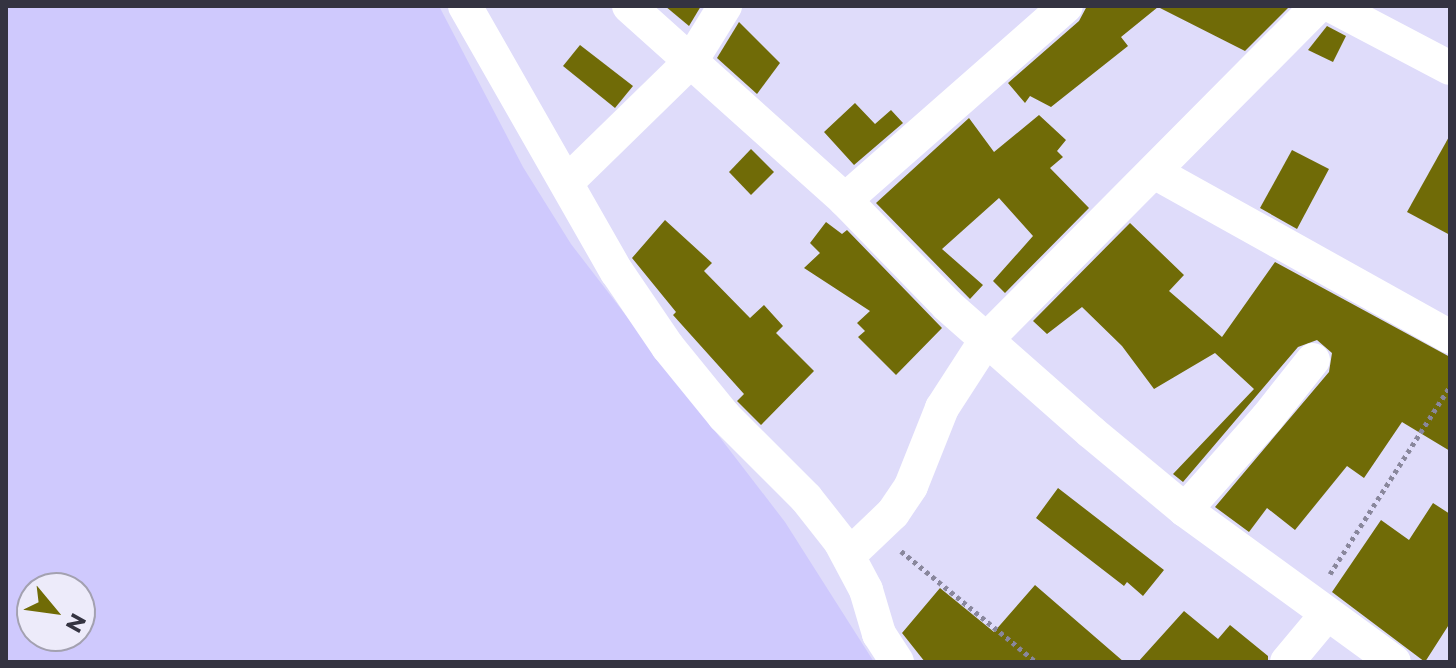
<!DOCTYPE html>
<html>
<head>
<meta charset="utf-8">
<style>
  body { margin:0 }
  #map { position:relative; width:1456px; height:668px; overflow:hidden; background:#dfdcfa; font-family:Montserrat,sans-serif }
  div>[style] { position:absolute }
  .green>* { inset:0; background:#cfc9fd }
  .building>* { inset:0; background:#706b07 }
  .path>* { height:5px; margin-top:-2.5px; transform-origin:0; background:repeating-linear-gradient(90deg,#89879c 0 4px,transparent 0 8px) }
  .minor>* { height:34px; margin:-17px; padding:0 17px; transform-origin:17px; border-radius:17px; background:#fff }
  span { translate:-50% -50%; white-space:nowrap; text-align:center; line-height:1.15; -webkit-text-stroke:8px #edebfa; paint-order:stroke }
  .frame { position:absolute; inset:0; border:8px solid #343341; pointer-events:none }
  .north { position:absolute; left:16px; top:572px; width:80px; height:80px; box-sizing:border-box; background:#edebfa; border:2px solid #a3a1b0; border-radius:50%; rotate:119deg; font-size:22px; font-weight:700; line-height:32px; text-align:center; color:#343341 }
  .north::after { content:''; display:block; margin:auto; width:28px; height:36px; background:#706b06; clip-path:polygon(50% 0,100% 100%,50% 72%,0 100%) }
</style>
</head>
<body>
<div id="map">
  <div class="green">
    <div style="clip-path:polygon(evenodd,6px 6px,439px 6px,523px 167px,571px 244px,785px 522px,874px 662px,6px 662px,6px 6px,32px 588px,80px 588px,80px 636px,32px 636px,32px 588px)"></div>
  </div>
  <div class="building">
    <div style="clip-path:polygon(665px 6px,701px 6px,689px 26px)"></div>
    <div style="clip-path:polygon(1087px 6px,1290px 6px,1245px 51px,1158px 7px,1121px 37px,1128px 46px,1051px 107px,1030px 96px,1025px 103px,1008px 83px,1079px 21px)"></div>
    <div style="clip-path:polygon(739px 22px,780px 63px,757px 94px,717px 58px)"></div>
    <div style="clip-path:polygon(1327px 26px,1346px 36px,1333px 62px,1308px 50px)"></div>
    <div style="clip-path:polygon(580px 45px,633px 86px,615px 108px,563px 66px)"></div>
    <div style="clip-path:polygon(855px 103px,875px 124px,891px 110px,903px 123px,854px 165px,824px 132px)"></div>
    <div style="clip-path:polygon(1039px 115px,1066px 140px,1057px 151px,1063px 157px,1050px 168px,1089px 208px,1005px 293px,993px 281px,1033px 236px,999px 198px,942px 249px,983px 285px,970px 299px,876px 203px,969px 118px,994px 152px)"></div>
    <div style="clip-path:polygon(1450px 135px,1450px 235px,1407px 212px)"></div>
    <div style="clip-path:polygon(751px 149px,774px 172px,751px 195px,729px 172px)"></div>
    <div style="clip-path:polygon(1292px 150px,1329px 169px,1297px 229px,1260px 208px)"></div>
    <div style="clip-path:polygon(665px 220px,712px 263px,704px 271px,750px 318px,764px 305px,783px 326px,776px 333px,814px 371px,761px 425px,737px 401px,744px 394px,673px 315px,676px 312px,632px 258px)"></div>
    <div style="clip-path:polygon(826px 222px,842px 234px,847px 230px,942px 328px,896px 375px,858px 337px,865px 331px,857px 323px,870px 311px,804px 268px,820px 253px,810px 243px)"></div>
    <div style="clip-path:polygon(1130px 223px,1184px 275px,1169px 291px,1222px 337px,1275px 262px,1450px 357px,1450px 451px,1402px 422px,1364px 478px,1347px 466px,1295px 530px,1267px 508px,1249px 532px,1215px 507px,1329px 372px,1332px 353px,1317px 340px,1298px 347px,1183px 482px,1173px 474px,1254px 389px,1215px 353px,1154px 389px,1122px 346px,1082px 307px,1047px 334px,1033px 321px)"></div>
    <div style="clip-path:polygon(1058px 488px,1164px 570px,1143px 596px,1127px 582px,1124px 586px,1036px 518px)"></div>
    <div style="clip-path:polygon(1433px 503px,1450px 514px,1450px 623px,1425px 662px,1332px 592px,1381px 520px,1409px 540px)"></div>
    <div style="clip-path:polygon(1035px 585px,1124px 662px,925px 662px,902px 633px,940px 588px,994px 632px)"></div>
    <div style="clip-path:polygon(1184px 611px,1218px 639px,1230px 625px,1268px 656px,1268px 662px,1138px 662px)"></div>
  </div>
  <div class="path">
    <div style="left:901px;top:551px;width:175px;rotate:39.4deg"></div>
    <div style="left:1330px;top:574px;width:223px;rotate:-57.4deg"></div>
  </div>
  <div class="minor">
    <div style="left:465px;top:6px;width:306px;rotate:60.3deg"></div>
    <div style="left:617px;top:272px;width:91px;rotate:55.8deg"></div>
    <div style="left:668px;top:347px;width:89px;rotate:50.9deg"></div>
    <div style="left:724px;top:416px;width:116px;rotate:45deg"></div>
    <div style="left:806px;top:498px;width:55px;rotate:51.7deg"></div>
    <div style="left:840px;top:541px;width:55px;rotate:62deg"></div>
    <div style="left:866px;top:590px;width:46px;rotate:73.5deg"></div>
    <div style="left:879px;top:634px;width:33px;rotate:57deg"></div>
    <div style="left:629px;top:6px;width:290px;rotate:41.9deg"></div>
    <div style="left:845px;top:200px;width:146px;rotate:45.8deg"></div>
    <div style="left:947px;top:305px;width:192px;rotate:41.4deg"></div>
    <div style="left:1091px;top:432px;width:122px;rotate:39.7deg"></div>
    <div style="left:1185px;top:510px;width:258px;rotate:36deg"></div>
    <div style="left:1332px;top:6px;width:133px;rotate:27.7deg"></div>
    <div style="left:1154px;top:172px;width:339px;rotate:29.1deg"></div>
    <div style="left:567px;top:182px;width:173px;rotate:-44.3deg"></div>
    <div style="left:691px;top:61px;width:65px;rotate:-58.3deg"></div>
    <div style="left:845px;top:200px;width:294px;rotate:-41.3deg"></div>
    <div style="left:1185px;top:510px;width:123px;rotate:-48.3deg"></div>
    <div style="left:1267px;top:418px;width:74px;rotate:-51.6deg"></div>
    <div style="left:849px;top:555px;width:61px;rotate:-43.7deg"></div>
    <div style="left:893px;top:513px;width:32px;rotate:-56deg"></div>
    <div style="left:911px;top:486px;width:84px;rotate:-68.3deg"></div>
    <div style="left:942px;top:408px;width:81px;rotate:-57.1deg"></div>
    <div style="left:986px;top:340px;width:471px;rotate:-45.2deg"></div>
    <div style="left:1287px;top:662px;width:62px;rotate:-50.2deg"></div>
  </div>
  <div class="frame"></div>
  <div class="north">N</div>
</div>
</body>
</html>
